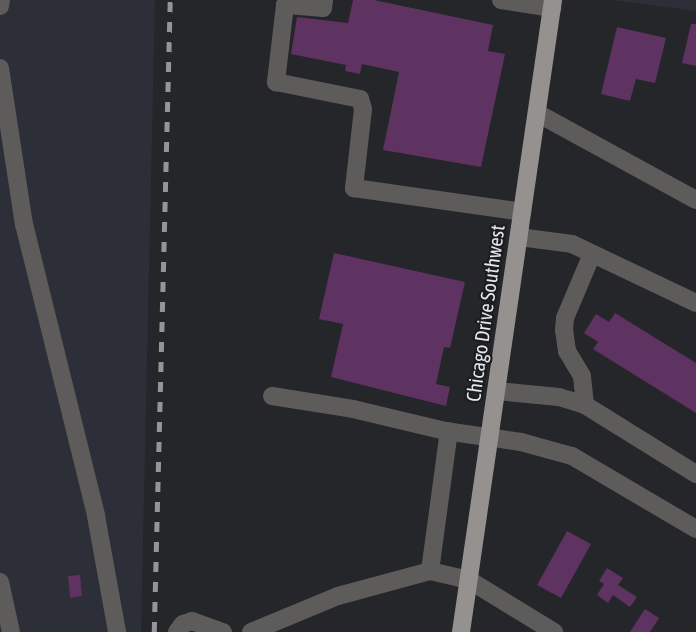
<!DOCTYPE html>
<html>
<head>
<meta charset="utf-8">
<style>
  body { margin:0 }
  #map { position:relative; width:696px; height:632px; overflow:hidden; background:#25262a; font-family:"Asap Condensed",sans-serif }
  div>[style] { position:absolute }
  .built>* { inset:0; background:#2c2e38 }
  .building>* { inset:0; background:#5e3261 }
  .minor>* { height:18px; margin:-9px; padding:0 9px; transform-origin:9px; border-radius:9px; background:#5e5c5b }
  .major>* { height:18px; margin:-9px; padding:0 9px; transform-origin:9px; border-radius:9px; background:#94918e }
  .rail>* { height:4.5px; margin-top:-2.25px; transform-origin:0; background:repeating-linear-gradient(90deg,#949598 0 10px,transparent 0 20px) }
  span { translate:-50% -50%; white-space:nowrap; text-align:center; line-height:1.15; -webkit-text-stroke:4.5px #1c1d20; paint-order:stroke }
  .street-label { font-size:20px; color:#e6e7e9 }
</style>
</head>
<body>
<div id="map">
  <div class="built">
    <div style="clip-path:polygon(0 0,155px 0,141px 632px,0 632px)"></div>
    <div style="clip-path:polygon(612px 0,696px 0,696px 11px)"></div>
  </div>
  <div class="building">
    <div style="clip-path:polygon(353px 0,374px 0,493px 25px,488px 51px,505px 54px,481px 167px,383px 150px,399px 72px,362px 64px,360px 74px,345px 71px,346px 65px,291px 54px,297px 17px,348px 23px)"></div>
    <div style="clip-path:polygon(691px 24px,696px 24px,696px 66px,682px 63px)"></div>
    <div style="clip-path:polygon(617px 27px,666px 38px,655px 83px,636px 79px,630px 101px,601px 94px)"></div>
    <div style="clip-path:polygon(334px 253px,465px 282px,450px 348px,444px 347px,436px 384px,450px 387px,446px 406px,331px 377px,343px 324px,319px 319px)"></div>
    <div style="clip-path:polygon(615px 313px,696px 363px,696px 413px,593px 349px,598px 342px,584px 333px,596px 314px,609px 322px)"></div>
    <div style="clip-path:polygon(567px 531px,591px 544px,561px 598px,537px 585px)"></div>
    <div style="clip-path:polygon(607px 568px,623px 578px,618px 585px,637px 597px,630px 607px,613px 595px,608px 603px,597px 595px,604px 584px,599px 581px)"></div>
    <div style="clip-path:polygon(80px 575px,82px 596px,70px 598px,68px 576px)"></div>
    <div style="clip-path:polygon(645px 609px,659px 618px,650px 632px,630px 632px)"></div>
  </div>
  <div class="minor">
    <div style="left:324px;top:0;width:8px;rotate:97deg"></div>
    <div style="left:323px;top:8px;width:38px;rotate:-175deg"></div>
    <div style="left:285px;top:5px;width:78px;rotate:96.7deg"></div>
    <div style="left:276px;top:82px;width:86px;rotate:11.4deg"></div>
    <div style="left:360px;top:99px;width:10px;rotate:73deg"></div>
    <div style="left:363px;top:109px;width:80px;rotate:96.5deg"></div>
    <div style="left:354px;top:188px;width:170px;rotate:8.1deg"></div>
    <div style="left:501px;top:0;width:52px;rotate:8.9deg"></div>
    <div style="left:0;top:6px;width:6px;rotate:-81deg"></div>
    <div style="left:0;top:68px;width:158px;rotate:81.3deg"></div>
    <div style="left:24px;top:224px;width:301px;rotate:76.1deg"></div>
    <div style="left:96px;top:516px;width:118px;rotate:79.7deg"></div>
    <div style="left:537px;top:113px;width:181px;rotate:28.7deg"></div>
    <div style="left:519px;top:237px;width:53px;rotate:7.5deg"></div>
    <div style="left:572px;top:244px;width:137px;rotate:25.4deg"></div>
    <div style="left:496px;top:391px;width:63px;rotate:5.4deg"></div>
    <div style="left:559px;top:397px;width:27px;rotate:17deg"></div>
    <div style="left:585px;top:405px;width:131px;rotate:31.9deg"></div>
    <div style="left:272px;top:396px;width:82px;rotate:9.1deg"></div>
    <div style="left:353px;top:409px;width:95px;rotate:13.4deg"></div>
    <div style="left:445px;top:431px;width:77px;rotate:8.2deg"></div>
    <div style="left:521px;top:442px;width:53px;rotate:15.4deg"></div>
    <div style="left:572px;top:456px;width:144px;rotate:30.5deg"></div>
    <div style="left:585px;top:405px;width:29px;rotate:-96deg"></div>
    <div style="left:582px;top:376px;width:29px;rotate:-121deg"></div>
    <div style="left:567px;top:351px;width:21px;rotate:-98deg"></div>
    <div style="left:564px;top:330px;width:12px;rotate:-85deg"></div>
    <div style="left:565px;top:318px;width:69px;rotate:-67.1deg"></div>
    <div style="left:430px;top:571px;width:141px;rotate:-82.3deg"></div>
    <div style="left:0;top:582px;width:51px;rotate:77.6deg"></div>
    <div style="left:177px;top:632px;width:10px;rotate:-53deg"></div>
    <div style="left:183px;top:624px;width:9px;rotate:-18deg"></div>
    <div style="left:192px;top:621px;width:33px;rotate:20deg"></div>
    <div style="left:251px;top:632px;width:94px;rotate:-22.5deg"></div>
    <div style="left:338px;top:596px;width:95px;rotate:-15.2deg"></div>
    <div style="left:430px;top:571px;width:40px;rotate:13deg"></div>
    <div style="left:469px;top:580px;width:100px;rotate:31.5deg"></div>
  </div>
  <div class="major">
    <div style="left:461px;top:632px;width:639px;rotate:-81.72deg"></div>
  </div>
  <div class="rail">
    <div style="left:154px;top:632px;width:632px;rotate:-88.55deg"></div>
  </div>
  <div class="street-label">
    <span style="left:485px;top:313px;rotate:-82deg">Chicago Drive Southwest</span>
  </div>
</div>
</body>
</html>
